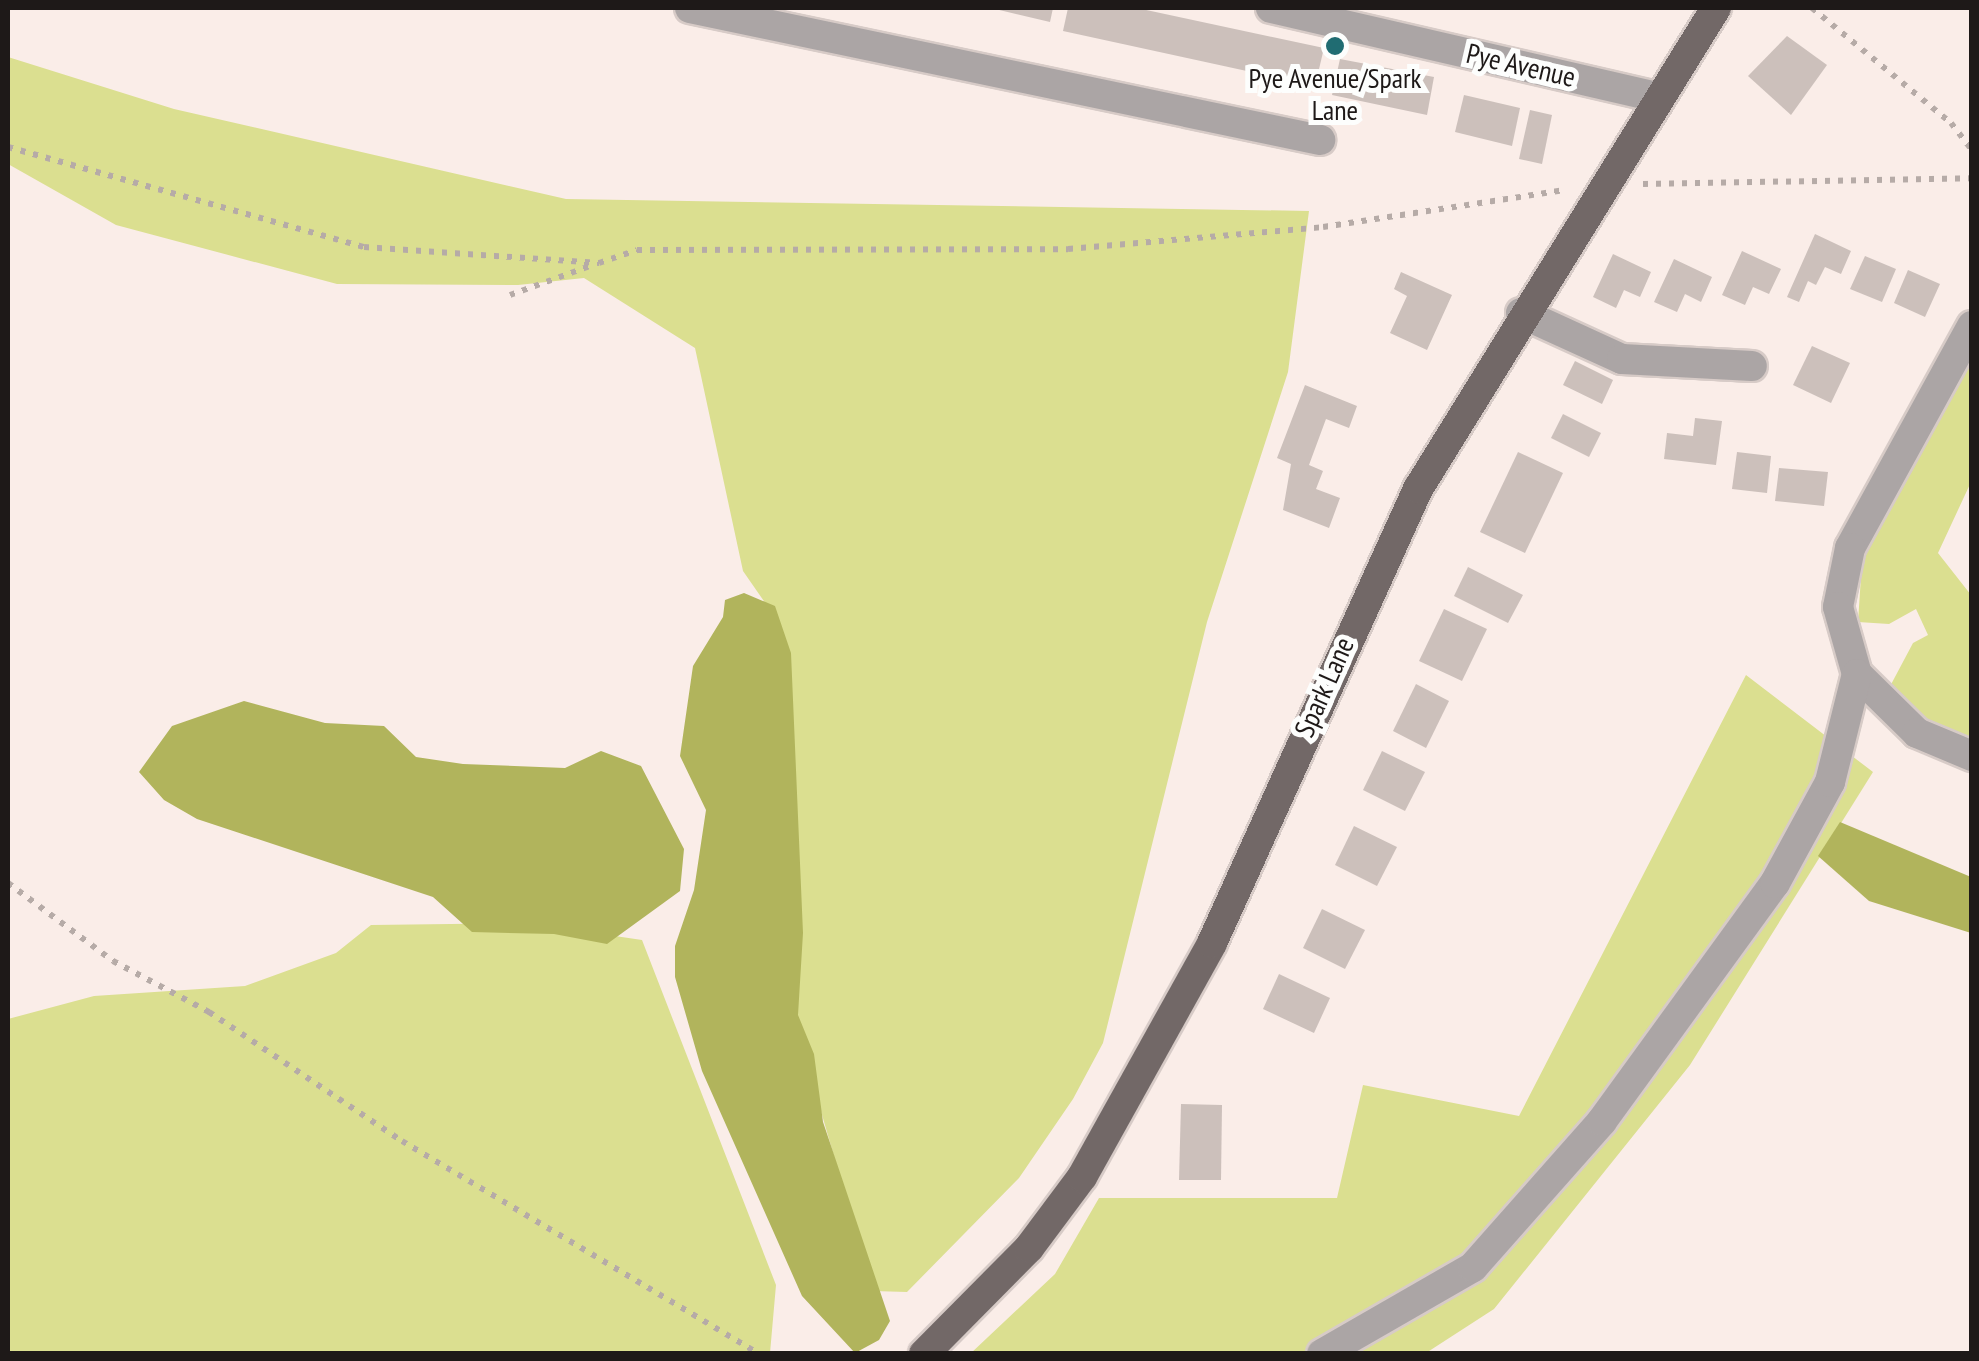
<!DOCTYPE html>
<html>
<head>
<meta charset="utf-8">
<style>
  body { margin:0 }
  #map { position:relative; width:1979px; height:1361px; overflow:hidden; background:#faede8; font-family:"PT Sans Narrow",sans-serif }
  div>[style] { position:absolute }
  .green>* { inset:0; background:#dbdf90 }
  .forest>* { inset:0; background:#b1b45c }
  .building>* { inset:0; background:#ccc0bb }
  .path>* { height:6px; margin-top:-3px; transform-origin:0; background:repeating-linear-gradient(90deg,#b6aba7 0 5px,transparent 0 13px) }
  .roads { filter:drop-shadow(2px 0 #d7cbc7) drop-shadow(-2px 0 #d7cbc7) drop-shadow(0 2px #d7cbc7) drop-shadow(0 -2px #d7cbc7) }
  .minor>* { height:30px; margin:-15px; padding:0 15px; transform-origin:15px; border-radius:15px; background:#aba5a5 }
  .major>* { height:30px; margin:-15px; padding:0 15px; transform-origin:15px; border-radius:15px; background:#726867 }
  .dots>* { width:28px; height:28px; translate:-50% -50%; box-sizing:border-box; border:5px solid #fdfefd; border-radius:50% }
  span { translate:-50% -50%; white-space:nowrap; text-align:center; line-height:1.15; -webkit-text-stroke:10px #fdfefd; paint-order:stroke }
  .street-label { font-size:28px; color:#1e1918 }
  .poi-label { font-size:28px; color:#1e1918 }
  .frame { position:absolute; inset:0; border:10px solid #1e1918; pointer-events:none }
</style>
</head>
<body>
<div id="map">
  <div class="green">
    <div style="clip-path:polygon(8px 57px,174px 109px,566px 199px,1309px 211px,1288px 372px,1207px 622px,1103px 1043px,1073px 1099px,1019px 1178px,907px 1292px,873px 1291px,794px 1018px,775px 617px,743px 571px,695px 348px,584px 278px,518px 285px,337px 284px,116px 225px,8px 164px)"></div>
    <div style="clip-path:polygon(1971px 352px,1971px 482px,1938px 553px,1971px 595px,1971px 741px,1929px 724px,1887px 692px,1913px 643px,1928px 635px,1916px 609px,1889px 624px,1858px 622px,1862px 561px)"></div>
    <div style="clip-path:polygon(1746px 675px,1873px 772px,1690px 1065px,1494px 1309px,1426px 1353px,970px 1354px,1055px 1274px,1099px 1198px,1337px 1198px,1363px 1085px,1519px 1116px)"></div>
    <div style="clip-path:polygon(527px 923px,642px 940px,776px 1285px,770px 1353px,8px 1354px,8px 1019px,94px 996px,245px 986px,336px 953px,371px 925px)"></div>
  </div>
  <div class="forest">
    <div style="clip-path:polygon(744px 593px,775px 606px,791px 653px,803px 933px,798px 1015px,814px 1054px,823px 1122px,890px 1321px,879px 1340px,855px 1353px,802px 1296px,702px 1071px,675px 977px,675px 946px,694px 890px,706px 810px,680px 756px,693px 666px,723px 617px,725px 600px)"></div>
    <div style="clip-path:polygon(244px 701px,325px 723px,384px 726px,416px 757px,463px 764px,565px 768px,601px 751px,641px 766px,684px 849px,680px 891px,607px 944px,554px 934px,472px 932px,433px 897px,197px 819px,164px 800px,139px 772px,172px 726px)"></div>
    <div style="clip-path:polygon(1840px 822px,1971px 877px,1971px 933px,1869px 901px,1818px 856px)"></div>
  </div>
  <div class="building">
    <div style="clip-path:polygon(991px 8px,1053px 8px,1050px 22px)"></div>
    <div style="clip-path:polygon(1068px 8px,1137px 8px,1324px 48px,1315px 86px,1063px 31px)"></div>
    <div style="clip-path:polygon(1787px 36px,1827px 65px,1791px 115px,1748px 76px)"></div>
    <div style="clip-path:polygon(1340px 59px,1434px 77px,1427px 115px,1332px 95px)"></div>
    <div style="clip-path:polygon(1464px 95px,1520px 108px,1512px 146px,1455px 132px)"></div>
    <div style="clip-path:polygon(1530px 110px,1552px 115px,1542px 164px,1519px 159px)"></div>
    <div style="clip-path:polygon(1815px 234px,1851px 251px,1841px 274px,1825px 267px,1816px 285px,1808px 281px,1799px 302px,1787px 297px)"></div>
    <div style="clip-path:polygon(1742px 251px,1781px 269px,1769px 294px,1753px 287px,1745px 305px,1722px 295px)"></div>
    <div style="clip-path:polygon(1613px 254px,1651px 272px,1640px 297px,1624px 290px,1616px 308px,1593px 297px)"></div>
    <div style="clip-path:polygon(1865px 256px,1896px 269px,1882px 302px,1850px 289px)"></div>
    <div style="clip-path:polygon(1674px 259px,1712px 277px,1701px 302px,1685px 294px,1677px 312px,1654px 302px)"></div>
    <div style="clip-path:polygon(1908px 270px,1940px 284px,1925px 317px,1894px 303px)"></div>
    <div style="clip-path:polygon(1401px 272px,1452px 295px,1427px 350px,1390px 333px,1407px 296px,1394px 289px)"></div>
    <div style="clip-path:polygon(1812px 346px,1850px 363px,1831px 403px,1793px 385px)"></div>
    <div style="clip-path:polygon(1575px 361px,1613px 380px,1602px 404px,1563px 385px)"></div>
    <div style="clip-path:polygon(1305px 385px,1357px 406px,1349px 428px,1326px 419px,1309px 465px,1323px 471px,1316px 489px,1340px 498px,1329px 528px,1283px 510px,1291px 464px,1277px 458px)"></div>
    <div style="clip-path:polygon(1563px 414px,1601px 433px,1589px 457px,1551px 438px)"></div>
    <div style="clip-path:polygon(1695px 418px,1722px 421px,1716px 465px,1664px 459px,1667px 433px,1693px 436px)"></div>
    <div style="clip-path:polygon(1518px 452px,1563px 473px,1525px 553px,1480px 532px)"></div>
    <div style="clip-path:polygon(1737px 452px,1771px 456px,1767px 493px,1732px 489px)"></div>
    <div style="clip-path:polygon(1779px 468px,1828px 472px,1824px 506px,1775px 501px)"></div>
    <div style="clip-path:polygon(1468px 567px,1523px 595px,1508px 623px,1454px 596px)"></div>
    <div style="clip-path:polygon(1444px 609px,1487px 629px,1462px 681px,1419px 661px)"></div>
    <div style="clip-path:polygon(1416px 684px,1449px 701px,1426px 748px,1393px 731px)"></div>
    <div style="clip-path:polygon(1382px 751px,1425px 772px,1405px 811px,1363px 790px)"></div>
    <div style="clip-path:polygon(1354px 826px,1397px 847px,1377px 886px,1335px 865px)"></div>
    <div style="clip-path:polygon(1322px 909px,1365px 930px,1345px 969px,1303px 948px)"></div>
    <div style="clip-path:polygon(1279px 974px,1330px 998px,1314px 1033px,1263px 1009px)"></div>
    <div style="clip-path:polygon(1181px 1104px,1222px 1105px,1221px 1180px,1179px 1180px)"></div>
  </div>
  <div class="path">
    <div style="left:1812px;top:8px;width:180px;rotate:39.6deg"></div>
    <div style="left:1951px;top:123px;width:34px;rotate:52deg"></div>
    <div style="left:8px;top:147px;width:370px;rotate:15.7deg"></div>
    <div style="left:364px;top:247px;width:236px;rotate:3.9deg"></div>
    <div style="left:599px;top:263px;width:40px;rotate:-18.9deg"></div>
    <div style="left:637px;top:250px;width:431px;rotate:-0.1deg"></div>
    <div style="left:1068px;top:249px;width:256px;rotate:-4.9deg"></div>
    <div style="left:1323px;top:227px;width:246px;rotate:-8.7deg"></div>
    <div style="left:1643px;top:184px;width:329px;rotate:-1deg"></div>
    <div style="left:510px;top:295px;width:88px;rotate:-19.9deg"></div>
    <div style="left:8px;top:883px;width:131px;rotate:36.6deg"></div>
    <div style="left:113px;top:961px;width:109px;rotate:28deg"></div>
    <div style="left:209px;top:1012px;width:232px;rotate:33.8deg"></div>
    <div style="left:402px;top:1141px;width:417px;rotate:30.8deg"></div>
  </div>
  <div class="roads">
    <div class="minor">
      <div style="left:690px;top:8px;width:644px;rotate:11.83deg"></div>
      <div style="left:1271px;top:8px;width:394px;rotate:13deg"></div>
      <div style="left:1521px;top:313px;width:111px;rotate:24.5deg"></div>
      <div style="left:1622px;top:359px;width:130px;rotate:3.1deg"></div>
      <div style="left:1972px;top:326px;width:253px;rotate:118.8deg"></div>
      <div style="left:1850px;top:548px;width:60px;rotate:101.5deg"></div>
      <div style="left:1838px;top:607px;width:70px;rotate:74.2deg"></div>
      <div style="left:1857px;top:674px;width:84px;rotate:44.5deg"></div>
      <div style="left:1917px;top:733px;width:60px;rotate:22.7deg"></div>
      <div style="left:1322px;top:1354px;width:174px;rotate:-29.9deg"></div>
      <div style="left:1473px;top:1267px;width:195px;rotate:-48.5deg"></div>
      <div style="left:1602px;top:1121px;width:294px;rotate:-54deg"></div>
      <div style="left:1775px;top:883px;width:115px;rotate:-61.4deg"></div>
      <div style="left:1830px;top:782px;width:111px;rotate:-76deg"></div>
    </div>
    <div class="major">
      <div style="left:924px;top:1354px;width:149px;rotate:-45.3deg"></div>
      <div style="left:1029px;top:1248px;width:89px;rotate:-53.3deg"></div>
      <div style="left:1082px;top:1177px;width:268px;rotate:-60.9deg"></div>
      <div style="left:1212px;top:943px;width:499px;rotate:-65.6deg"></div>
      <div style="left:1418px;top:489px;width:566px;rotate:-58.22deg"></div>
    </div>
  </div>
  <div class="dots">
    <div style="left:1335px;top:46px;background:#206c72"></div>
  </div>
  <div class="street-label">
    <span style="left:1521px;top:65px;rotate:13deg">Pye Avenue</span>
    <span style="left:1324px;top:687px;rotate:-66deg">Spark Lane</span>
  </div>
  <div class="poi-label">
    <span style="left:1335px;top:94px">Pye Avenue/Spark<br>Lane</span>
  </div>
  <div class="frame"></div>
</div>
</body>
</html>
